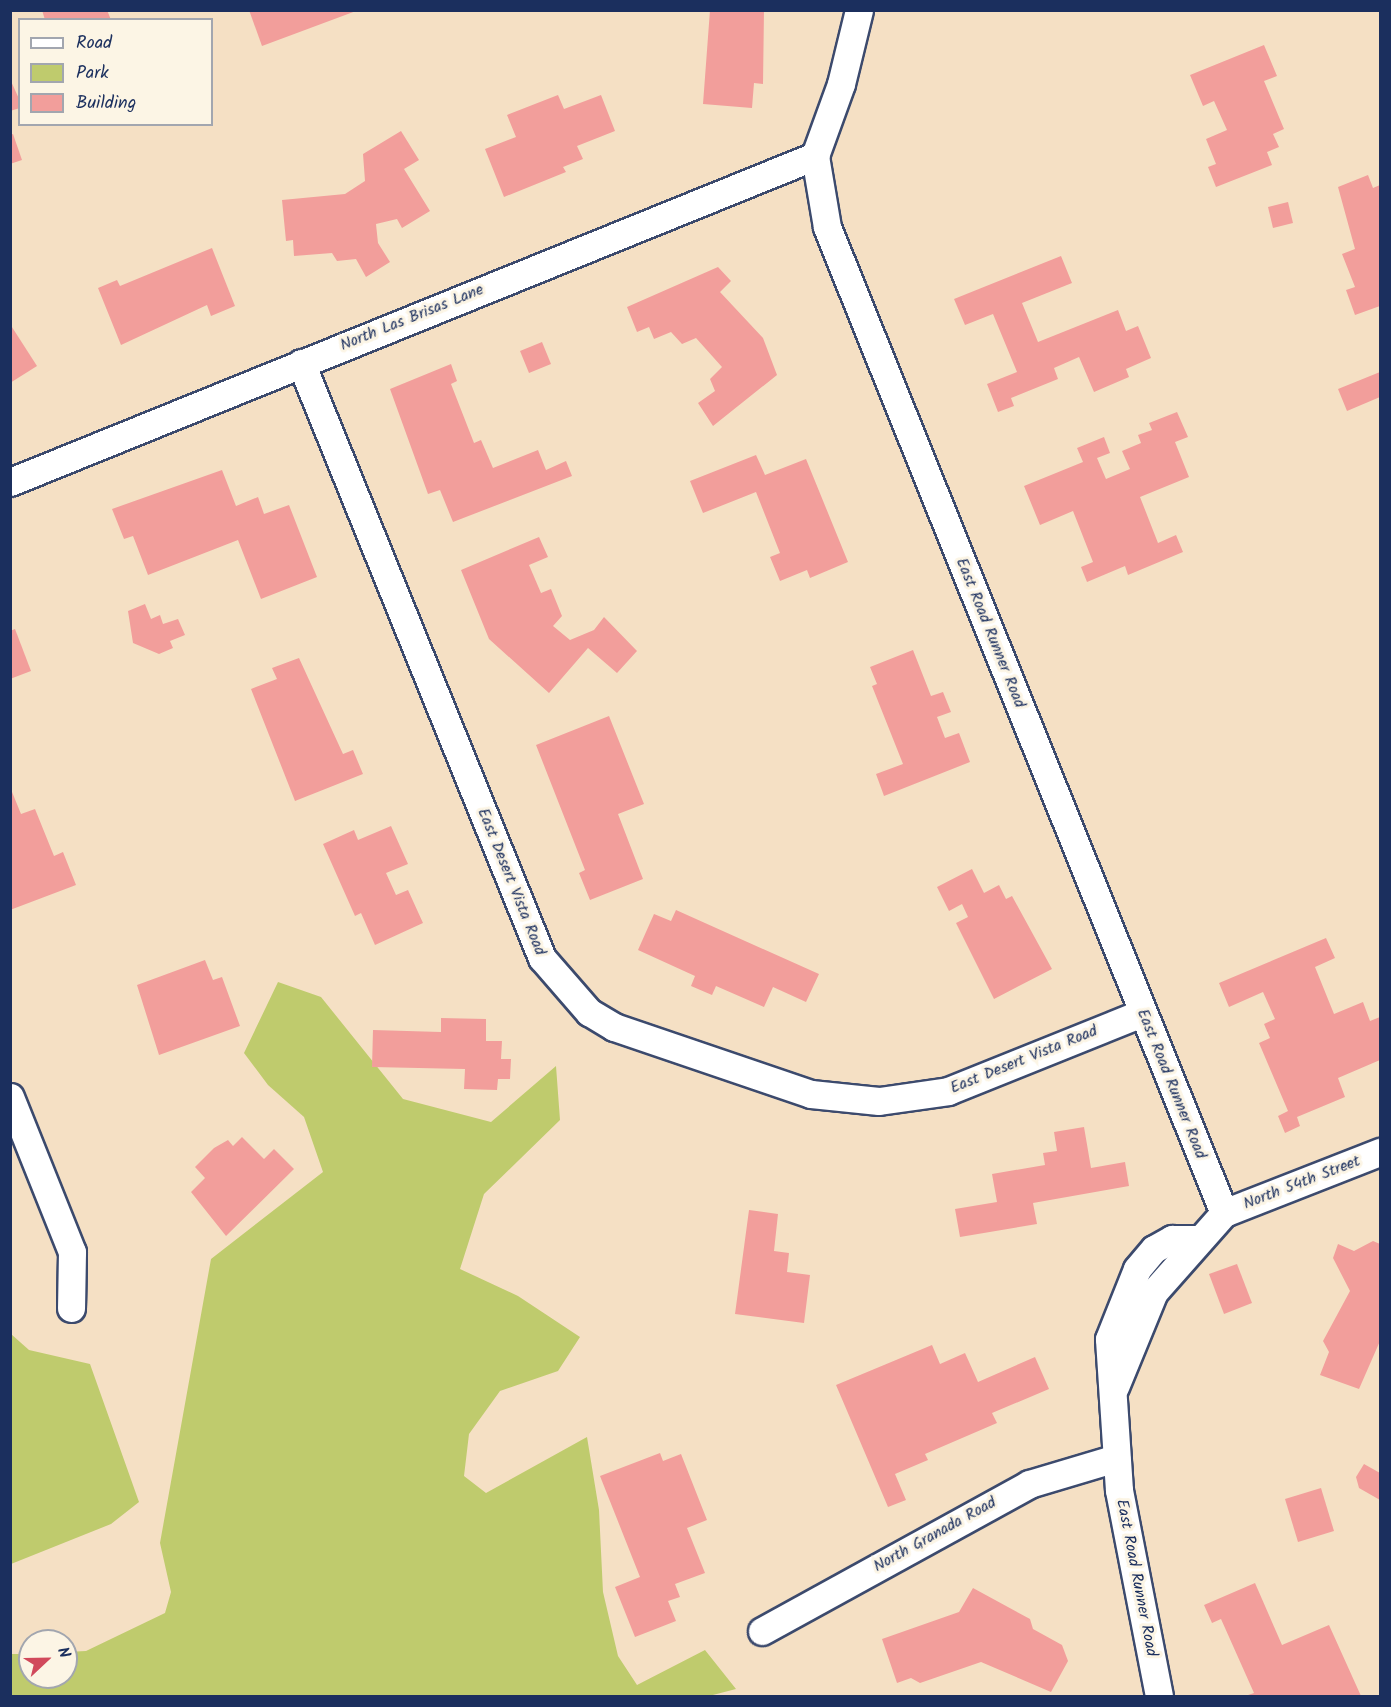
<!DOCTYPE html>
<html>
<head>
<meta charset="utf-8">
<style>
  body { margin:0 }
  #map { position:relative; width:1391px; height:1707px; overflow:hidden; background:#f5e0c4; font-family:Kalam,sans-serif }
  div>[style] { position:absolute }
  .green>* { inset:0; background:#bfcb6d }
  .building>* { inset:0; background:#f29e9b }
  .roads { filter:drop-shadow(2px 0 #3c4a6d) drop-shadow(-2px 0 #3c4a6d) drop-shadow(0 2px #3c4a6d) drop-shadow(0 -2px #3c4a6d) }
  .minor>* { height:27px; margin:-13.5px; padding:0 13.5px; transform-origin:13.5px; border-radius:13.5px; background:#fff }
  span { translate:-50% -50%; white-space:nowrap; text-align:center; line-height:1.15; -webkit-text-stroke:6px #fcf5e5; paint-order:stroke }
  .street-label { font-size:16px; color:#1b2f5e }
  .frame { position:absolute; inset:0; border:12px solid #1b2f5e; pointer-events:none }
  .legend { position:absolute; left:18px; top:18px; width:195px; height:108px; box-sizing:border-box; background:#fcf5e5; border:2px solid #a2a6af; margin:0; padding:8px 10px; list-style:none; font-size:18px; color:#1b2f5e }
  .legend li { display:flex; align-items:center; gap:12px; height:30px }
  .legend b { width:30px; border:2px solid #a2a6af }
  .north { position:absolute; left:18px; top:1629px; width:60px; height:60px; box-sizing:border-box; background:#fcf5e5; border:2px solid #a2a6af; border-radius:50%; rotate:68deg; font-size:16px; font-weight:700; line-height:24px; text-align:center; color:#1b2f5e }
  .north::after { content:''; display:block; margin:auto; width:21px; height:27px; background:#d1495b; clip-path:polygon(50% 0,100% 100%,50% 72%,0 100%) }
</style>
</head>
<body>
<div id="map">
  <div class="green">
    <div style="clip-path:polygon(278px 982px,321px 997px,403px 1099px,491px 1122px,556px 1066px,560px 1120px,484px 1194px,460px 1269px,518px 1296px,580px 1337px,558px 1371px,500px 1391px,469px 1434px,464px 1476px,486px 1493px,587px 1437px,599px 1510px,603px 1592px,618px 1656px,637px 1685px,705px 1650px,736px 1689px,709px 1696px,11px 1696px,10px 1654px,30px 1654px,30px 1677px,66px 1677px,66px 1652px,86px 1651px,165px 1613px,171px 1592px,160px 1543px,211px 1259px,323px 1172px,304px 1117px,268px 1085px,244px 1053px)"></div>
    <div style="clip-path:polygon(11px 1334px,29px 1350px,90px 1364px,139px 1502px,111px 1524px,11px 1564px)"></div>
  </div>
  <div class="building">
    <div style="clip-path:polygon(42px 10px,107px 10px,111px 20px,45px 20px)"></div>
    <div style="clip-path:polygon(249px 10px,356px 10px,356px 11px,262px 46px)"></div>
    <div style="clip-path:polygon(710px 10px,764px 10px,763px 84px,754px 83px,752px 108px,703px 104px)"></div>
    <div style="clip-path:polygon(1264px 45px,1277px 76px,1264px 81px,1284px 129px,1273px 134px,1279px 147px,1267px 152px,1272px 165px,1216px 187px,1208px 167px,1216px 164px,1206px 139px,1227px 130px,1214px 101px,1203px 106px,1190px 75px)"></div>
    <div style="clip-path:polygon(10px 79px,20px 101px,20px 108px,10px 111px)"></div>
    <div style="clip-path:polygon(558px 95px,564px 109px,601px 95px,615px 131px,577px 146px,583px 159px,563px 167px,566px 172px,504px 197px,485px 149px,516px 137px,507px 115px)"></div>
    <div style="clip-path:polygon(401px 131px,419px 160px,404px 169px,430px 211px,402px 228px,397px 219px,376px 224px,378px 243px,390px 262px,366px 277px,356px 259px,337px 261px,332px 253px,294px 256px,293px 240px,286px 241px,282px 200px,345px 194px,365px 181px,363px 154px)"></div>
    <div style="clip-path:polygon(13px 134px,22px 160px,10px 164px,10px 135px)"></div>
    <div style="clip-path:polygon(1368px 175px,1373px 188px,1380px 185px,1380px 306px,1355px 315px,1346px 290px,1355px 287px,1342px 254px,1355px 249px,1338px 187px)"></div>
    <div style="clip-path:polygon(1288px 202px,1293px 223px,1273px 228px,1268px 207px)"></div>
    <div style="clip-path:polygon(212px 248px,235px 306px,211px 316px,207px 305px,121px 345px,98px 288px,117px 280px,120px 286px)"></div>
    <div style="clip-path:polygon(1061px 256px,1072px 283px,1022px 303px,1038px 342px,1118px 310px,1126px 331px,1138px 326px,1151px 358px,1126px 369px,1129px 377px,1094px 392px,1079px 357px,1054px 368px,1058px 379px,1011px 398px,1014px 406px,998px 412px,987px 384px,1017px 372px,993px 314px,965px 325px,954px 299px)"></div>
    <div style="clip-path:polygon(718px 267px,731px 281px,720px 292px,763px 338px,777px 375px,713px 426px,698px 403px,715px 391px,710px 379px,722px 367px,696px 338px,682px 344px,671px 332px,654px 339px,649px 327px,637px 332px,627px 307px)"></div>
    <div style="clip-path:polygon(10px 324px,37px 366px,10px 383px)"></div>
    <div style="clip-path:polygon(542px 342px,551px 364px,529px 373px,520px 351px)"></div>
    <div style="clip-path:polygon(451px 364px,457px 381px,451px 384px,474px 443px,481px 440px,493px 468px,538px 450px,546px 470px,566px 461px,572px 476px,453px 522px,440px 490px,428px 494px,390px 389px)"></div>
    <div style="clip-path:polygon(1380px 372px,1380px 397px,1347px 411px,1338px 389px)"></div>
    <div style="clip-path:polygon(1177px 412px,1188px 437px,1175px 442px,1189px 477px,1140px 497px,1158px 543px,1176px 535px,1183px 552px,1128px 575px,1125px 566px,1087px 582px,1081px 567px,1093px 562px,1073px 511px,1040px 525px,1024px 486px,1083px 462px,1077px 448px,1104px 437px,1110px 453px,1097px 458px,1106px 479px,1130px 469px,1122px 451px,1141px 443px,1138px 435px,1152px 430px,1149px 423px)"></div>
    <div style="clip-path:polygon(756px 455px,765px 475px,806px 459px,848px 562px,810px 578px,807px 570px,780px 581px,770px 557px,780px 553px,756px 492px,703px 513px,690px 481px)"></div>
    <div style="clip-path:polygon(222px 470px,236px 506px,258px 497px,264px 514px,289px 505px,317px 577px,261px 599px,238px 540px,148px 575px,133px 536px,124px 539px,112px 509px)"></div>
    <div style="clip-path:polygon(539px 537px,548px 557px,529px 565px,541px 593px,551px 589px,562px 616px,553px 626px,570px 640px,594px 630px,604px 617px,637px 651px,617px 673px,588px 648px,549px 693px,489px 639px,461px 570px)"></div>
    <div style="clip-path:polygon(145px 604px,151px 619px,160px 615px,163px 624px,178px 619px,185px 635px,170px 641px,173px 648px,159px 654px,133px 643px,128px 611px)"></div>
    <div style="clip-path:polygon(15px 629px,31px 671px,10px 679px,10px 631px)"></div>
    <div style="clip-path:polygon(913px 650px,931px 696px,943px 692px,951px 712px,937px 717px,945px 738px,959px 733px,970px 762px,884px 796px,876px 774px,903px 764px,872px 686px,877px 684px,870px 667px)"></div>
    <div style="clip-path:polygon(299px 658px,343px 754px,353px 750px,363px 774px,295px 801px,251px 689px,277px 679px,272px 668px)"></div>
    <div style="clip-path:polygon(609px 716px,644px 804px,618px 814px,643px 879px,590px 900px,579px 873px,585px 870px,536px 745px)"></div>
    <div style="clip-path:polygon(10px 787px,21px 814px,35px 809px,54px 856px,63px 852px,76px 885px,10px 910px)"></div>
    <div style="clip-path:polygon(391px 826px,408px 864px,386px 873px,396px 895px,408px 890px,423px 923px,375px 945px,361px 913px,355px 916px,323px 844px,354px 830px,358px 840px)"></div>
    <div style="clip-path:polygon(972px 869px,984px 893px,999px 885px,1006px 899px,1012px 896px,1052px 969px,994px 999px,956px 923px,968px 917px,962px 904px,949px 911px,937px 887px)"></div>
    <div style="clip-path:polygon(676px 910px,819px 974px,806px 1002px,773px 987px,764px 1007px,716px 986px,712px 995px,691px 986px,695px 976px,638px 950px,654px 914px,671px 921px)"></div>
    <div style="clip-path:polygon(1326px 938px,1335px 958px,1315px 967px,1334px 1014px,1363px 1002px,1370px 1021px,1380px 1017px,1380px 1060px,1338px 1078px,1345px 1097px,1297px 1117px,1300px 1126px,1285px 1133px,1278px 1116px,1288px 1111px,1259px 1043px,1270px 1038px,1264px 1024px,1275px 1019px,1263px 992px,1229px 1007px,1219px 983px)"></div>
    <div style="clip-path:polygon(205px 960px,213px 980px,222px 977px,240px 1026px,159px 1055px,137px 985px)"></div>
    <div style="clip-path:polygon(441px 1018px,486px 1019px,486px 1041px,502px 1041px,501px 1059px,511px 1059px,510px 1079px,498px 1079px,497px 1090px,464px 1089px,465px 1069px,372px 1067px,373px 1030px,441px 1032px)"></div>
    <div style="clip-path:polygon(1084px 1127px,1091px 1168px,1125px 1162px,1129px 1186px,1033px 1203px,1037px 1224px,960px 1237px,955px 1209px,997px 1202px,992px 1174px,1045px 1165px,1043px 1153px,1057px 1151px,1054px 1132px)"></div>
    <div style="clip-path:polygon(242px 1137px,264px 1159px,274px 1149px,294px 1169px,226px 1236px,191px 1192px,205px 1178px,195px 1167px,214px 1148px,228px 1140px,233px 1146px)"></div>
    <div style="clip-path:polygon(749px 1210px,778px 1214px,774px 1251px,789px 1253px,787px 1272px,810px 1275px,804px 1323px,735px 1314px)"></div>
    <div style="clip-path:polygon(1373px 1241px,1380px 1244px,1380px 1341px,1359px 1389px,1320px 1375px,1329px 1352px,1323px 1341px,1350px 1291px,1333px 1258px,1338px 1244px,1354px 1251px)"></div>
    <div style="clip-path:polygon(1237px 1264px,1252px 1303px,1224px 1314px,1209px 1274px)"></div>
    <div style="clip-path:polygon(932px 1345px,940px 1364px,965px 1353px,978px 1382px,1035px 1357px,1049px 1389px,992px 1413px,997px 1423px,925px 1454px,928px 1460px,895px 1474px,906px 1500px,888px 1507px,836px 1385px)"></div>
    <div style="clip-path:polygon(660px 1453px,663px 1461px,681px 1454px,707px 1520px,687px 1528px,705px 1573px,675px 1584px,680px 1597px,668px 1601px,676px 1621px,635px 1637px,615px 1587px,640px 1577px,600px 1476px)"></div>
    <div style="clip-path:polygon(1364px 1464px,1380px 1473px,1380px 1500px,1359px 1488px,1356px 1477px)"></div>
    <div style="clip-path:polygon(1321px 1488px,1334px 1531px,1298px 1542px,1285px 1499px)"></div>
    <div style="clip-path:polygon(1255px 1583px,1282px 1645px,1329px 1625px,1361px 1696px,1245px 1696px,1254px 1693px,1221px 1619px,1212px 1623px,1204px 1605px)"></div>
    <div style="clip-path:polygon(973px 1588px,1030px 1619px,1033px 1629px,1062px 1645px,1068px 1661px,1051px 1692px,981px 1662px,920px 1683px,911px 1678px,897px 1683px,882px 1639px,959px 1612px)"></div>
  </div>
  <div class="roads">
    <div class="minor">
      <div style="left:859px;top:10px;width:76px;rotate:103.7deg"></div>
      <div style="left:841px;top:84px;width:77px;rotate:109.9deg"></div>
      <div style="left:815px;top:156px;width:72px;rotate:80.4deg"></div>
      <div style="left:827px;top:227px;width:1063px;rotate:68.07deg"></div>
      <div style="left:301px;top:363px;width:642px;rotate:67.95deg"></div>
      <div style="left:542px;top:958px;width:72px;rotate:49deg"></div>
      <div style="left:589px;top:1012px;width:29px;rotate:31deg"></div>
      <div style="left:614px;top:1027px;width:208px;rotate:18.8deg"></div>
      <div style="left:811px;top:1094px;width:68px;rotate:5.9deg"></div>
      <div style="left:879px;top:1101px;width:70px;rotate:-8.2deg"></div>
      <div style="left:948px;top:1091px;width:209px;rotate:-21.9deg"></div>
      <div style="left:10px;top:482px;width:869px;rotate:-22.05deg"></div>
      <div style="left:10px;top:1097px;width:167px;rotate:68.2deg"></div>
      <div style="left:72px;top:1252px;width:56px;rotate:91deg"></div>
      <div style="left:1115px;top:1387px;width:103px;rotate:-67.7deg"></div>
      <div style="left:1154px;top:1292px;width:106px;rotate:-48.5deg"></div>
      <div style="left:1224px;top:1213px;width:168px;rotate:-21.4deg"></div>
      <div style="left:762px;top:1631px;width:305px;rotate:-28.8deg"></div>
      <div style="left:1029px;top:1484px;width:91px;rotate:-16.6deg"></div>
      <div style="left:1159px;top:1696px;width:210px;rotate:-101deg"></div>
      <div style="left:1119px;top:1490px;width:151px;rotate:-93.8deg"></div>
      <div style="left:1109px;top:1339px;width:75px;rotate:-68.2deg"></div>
      <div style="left:1137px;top:1269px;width:26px;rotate:-50deg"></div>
      <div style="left:1154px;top:1249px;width:21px;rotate:-29deg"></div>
      <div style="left:1172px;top:1239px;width:26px"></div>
    </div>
  </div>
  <div class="street-label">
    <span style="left:412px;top:318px;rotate:-22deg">North Las Brisas Lane</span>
    <span style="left:990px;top:633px;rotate:68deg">East Road Runner Road</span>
    <span style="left:511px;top:882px;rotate:68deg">East Desert Vista Road</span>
    <span style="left:1024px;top:1060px;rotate:-22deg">East Desert Vista Road</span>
    <span style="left:1171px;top:1084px;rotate:68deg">East Road Runner Road</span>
    <span style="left:1302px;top:1183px;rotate:-21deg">North 54th Street</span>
    <span style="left:935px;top:1535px;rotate:-29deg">North Granada Road</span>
    <span style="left:1136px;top:1578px;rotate:79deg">East Road Runner Road</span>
  </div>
  <div class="frame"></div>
  <ul class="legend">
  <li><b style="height:8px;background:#fff"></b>Road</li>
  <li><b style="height:16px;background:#bfcb6d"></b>Park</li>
  <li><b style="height:16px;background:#f29e9b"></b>Building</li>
  </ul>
  <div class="north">N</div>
</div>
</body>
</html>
